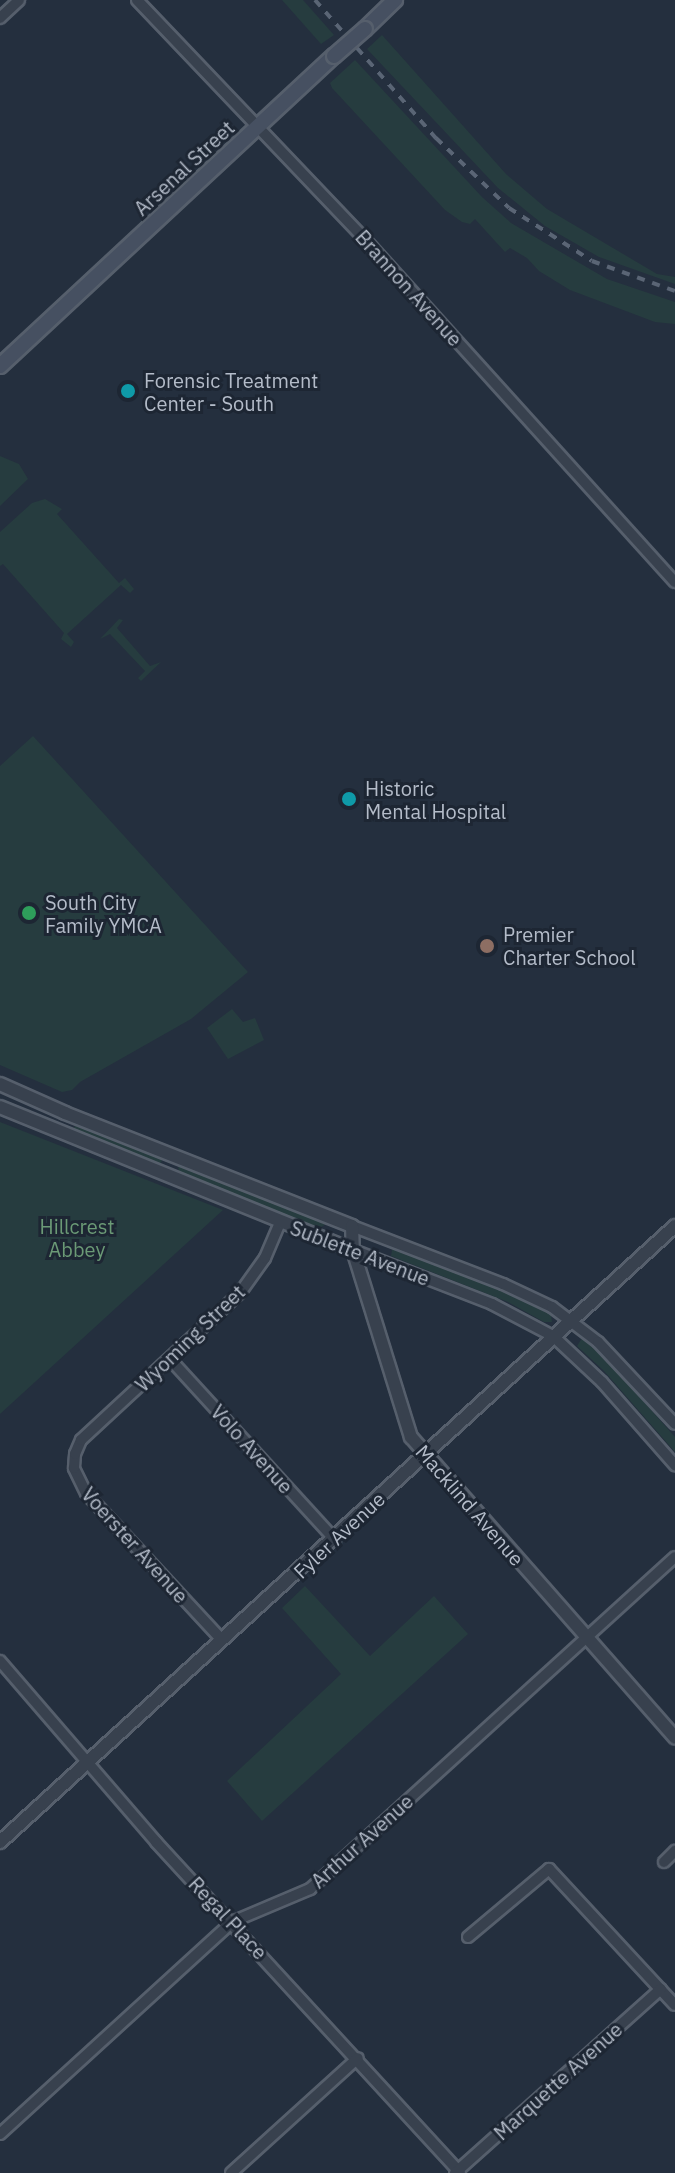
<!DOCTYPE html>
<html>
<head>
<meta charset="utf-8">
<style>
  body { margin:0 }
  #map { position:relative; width:675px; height:2173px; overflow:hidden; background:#242f3e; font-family:"IBM Plex Sans",sans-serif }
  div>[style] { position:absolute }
  .green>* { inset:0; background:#263c3f }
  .roads { filter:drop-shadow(2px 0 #565f6c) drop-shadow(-2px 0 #565f6c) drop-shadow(0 2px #565f6c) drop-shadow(0 -2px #565f6c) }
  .minor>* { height:10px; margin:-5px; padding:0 5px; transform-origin:5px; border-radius:5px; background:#38414e }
  .tertiary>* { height:12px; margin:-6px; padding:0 6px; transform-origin:6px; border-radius:6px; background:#38414e }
  .secondary>* { height:14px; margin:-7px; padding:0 7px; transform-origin:7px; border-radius:7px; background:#465061 }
  .rail>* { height:4px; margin-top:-2px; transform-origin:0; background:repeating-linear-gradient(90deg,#5a6575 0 8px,transparent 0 16px) }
  .bridges { filter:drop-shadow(2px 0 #565f6c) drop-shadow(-2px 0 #565f6c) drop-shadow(0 2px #565f6c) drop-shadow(0 -2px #565f6c) }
  .secondary-bridge>* { height:14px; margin:-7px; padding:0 7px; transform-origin:7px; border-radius:7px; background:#465061 }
  .dots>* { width:22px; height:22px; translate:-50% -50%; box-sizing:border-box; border:4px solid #1d2633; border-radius:50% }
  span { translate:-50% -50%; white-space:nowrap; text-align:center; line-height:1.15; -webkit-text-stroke:6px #1d2633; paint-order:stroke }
  .street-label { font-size:20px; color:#b4bcc9 }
  .poi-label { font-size:20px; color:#b4bcc9 }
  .left { translate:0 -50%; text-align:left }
  .park-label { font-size:20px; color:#6b9a76 }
</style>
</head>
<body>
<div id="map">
  <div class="green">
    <div style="clip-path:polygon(282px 0,303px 0,334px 35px,321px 44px)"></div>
    <div style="clip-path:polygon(382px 35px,506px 174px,547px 209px,657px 274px,675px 277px,675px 284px,599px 257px,545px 226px,498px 188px,367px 49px)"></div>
    <div style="clip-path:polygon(355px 60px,482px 197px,511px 223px,607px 279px,675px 302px,675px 324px,655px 322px,570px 290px,539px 271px,527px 258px,510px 248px,505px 252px,475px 219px,470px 224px,462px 222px,445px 210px,332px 88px,330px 83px)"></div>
    <div style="clip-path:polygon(0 456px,19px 464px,28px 479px,0 506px)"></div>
    <div style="clip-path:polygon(45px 499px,62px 509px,57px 514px,119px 583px,125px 578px,134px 589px,130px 593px,121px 585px,67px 634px,74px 642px,71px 647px,61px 639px,64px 633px,3px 564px,0 566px,0 532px,32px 503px)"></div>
    <div style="clip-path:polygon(119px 619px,123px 620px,117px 628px,150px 666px,161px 662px,141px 681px,138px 678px,145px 671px,110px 634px,100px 639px)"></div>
    <div style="clip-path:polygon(33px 736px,248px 972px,191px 1019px,80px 1082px,72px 1090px,62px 1092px,0 1065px,0 766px)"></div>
    <div style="clip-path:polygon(232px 1009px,243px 1022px,255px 1018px,264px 1040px,228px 1059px,207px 1028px)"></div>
    <div style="clip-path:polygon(0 1122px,223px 1210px,0 1414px)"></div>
    <div style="clip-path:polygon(76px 1124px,159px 1156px,162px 1161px,158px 1166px,72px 1131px)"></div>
    <div style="clip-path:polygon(178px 1165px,322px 1220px,326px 1224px,318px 1229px,179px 1175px)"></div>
    <div style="clip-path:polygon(400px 1249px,527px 1300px,551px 1315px,552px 1322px,544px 1322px,508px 1302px,391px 1256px,392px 1250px)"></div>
    <div style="clip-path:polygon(582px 1338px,605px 1358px,675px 1437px,675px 1452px,604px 1371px,577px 1346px)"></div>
    <div style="clip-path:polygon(305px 1586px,370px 1656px,434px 1596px,468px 1634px,262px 1821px,227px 1781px,341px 1674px,282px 1608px)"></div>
  </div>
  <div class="roads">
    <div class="minor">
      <div style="left:137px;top:0;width:327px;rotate:46.4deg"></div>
      <div style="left:363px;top:237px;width:465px;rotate:47.9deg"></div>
      <div style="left:0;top:18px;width:26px;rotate:-43deg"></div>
      <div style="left:352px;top:1226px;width:162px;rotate:21deg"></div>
      <div style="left:503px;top:1284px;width:54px;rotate:25.1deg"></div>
      <div style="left:552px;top:1307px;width:58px;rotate:37.3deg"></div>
      <div style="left:598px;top:1342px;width:112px;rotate:46.8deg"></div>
      <div style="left:353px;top:1250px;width:149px;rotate:21.2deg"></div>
      <div style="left:492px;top:1304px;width:69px;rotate:27.7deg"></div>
      <div style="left:553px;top:1336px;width:67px;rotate:43.2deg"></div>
      <div style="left:602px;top:1382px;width:111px;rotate:48.7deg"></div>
      <div style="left:170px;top:1359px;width:245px;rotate:47.6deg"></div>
      <div style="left:222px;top:1640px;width:200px;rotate:-132.8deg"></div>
      <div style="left:86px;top:1493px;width:28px;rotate:-116deg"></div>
      <div style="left:74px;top:1468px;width:14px;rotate:-86deg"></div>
      <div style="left:75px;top:1454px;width:15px;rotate:-67deg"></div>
      <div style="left:81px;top:1440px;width:217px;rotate:-42.8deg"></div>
      <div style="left:240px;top:1293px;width:43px;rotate:-54.5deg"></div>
      <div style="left:265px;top:1258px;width:39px;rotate:-67deg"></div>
      <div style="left:0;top:1661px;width:239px;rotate:49.2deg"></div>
      <div style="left:156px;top:1842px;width:449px;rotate:47.4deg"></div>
      <div style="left:664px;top:1862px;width:16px;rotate:-45deg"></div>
      <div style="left:468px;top:1937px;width:106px;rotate:-40deg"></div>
      <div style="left:549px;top:1869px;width:185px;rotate:47.2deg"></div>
      <div style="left:0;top:2134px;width:314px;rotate:-42.4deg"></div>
      <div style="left:232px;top:1922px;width:85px;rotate:-22.9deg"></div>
      <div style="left:310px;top:1889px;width:493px;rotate:-42.3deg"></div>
      <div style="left:231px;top:2173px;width:171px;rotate:-42.2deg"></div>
      <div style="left:455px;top:2173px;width:276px;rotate:-41.8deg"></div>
    </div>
    <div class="tertiary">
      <div style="left:0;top:1084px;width:71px;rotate:24deg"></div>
      <div style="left:65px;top:1113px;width:308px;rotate:21.5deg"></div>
      <div style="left:352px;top:1226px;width:24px;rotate:88deg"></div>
      <div style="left:353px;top:1250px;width:196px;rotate:72.8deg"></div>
      <div style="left:411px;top:1437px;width:400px;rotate:48.7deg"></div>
      <div style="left:0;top:1107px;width:381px;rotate:22.1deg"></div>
      <div style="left:0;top:1842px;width:914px;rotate:-42.38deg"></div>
    </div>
    <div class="secondary">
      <div style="left:365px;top:29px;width:42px;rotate:-44deg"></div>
      <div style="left:0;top:366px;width:456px;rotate:-42.9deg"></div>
    </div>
  </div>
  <div class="rail">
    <div style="left:315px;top:0;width:184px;rotate:48.8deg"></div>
    <div style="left:436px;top:138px;width:101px;rotate:43.8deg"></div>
    <div style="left:509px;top:208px;width:98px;rotate:32.6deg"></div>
    <div style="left:592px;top:261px;width:88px;rotate:19.9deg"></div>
  </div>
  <div class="bridges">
    <div class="secondary-bridge">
      <div style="left:334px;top:56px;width:41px;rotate:-41.1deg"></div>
    </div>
  </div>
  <div class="dots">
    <div style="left:128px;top:391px;background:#0f9aa8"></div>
    <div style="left:349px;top:799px;background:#0f9aa8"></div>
    <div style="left:29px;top:913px;background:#2e9e5b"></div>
    <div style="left:487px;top:946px;background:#8d6e63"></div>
  </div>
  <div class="street-label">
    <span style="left:184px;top:168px;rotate:-43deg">Arsenal Street</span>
    <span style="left:409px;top:288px;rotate:48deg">Brannon Avenue</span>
    <span style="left:360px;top:1253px;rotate:21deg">Sublette Avenue</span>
    <span style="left:190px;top:1338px;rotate:-44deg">Wyoming Street</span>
    <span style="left:252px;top:1449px;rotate:48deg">Volo Avenue</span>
    <span style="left:470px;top:1505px;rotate:49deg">Macklind Avenue</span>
    <span style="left:339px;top:1535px;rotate:-43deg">Fyler Avenue</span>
    <span style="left:135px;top:1545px;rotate:48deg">Voerster Avenue</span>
    <span style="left:362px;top:1841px;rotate:-42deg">Arthur Avenue</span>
    <span style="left:228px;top:1918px;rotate:47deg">Regal Place</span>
    <span style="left:558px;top:2081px;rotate:-42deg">Marquette Avenue</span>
  </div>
  <div class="poi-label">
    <span class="left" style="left:144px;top:392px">Forensic Treatment<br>Center - South</span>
    <span class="left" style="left:365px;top:800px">Historic<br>Mental Hospital</span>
    <span class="left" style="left:45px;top:914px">South City<br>Family YMCA</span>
    <span class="left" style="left:503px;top:946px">Premier<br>Charter School</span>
  </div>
  <div class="park-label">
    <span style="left:77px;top:1238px">Hillcrest<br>Abbey</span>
  </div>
</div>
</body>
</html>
